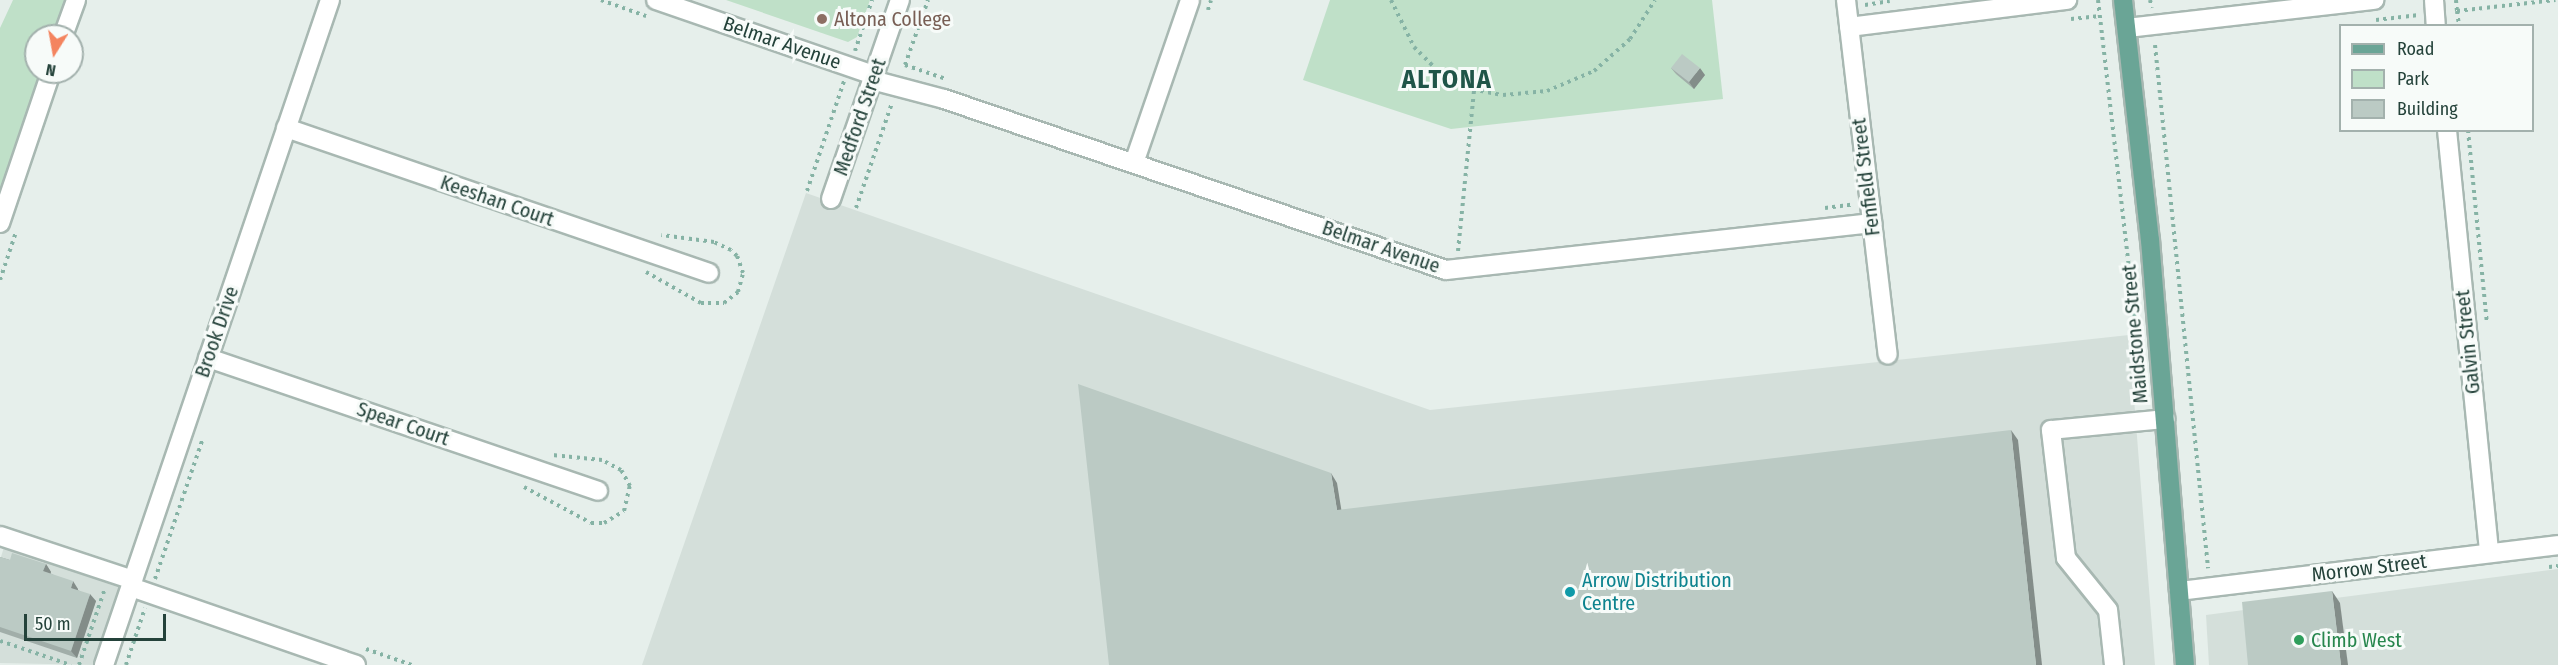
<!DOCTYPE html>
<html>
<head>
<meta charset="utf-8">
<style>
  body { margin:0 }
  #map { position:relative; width:2558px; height:665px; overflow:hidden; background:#e6efeb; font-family:"Fira Sans Condensed",sans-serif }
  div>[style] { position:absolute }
  .built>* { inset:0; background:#d4dfda }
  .green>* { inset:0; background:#bfe0c8 }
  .path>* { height:4px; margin-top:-2px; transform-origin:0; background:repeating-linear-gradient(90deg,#86b3a5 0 3px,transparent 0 7.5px) }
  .roads { filter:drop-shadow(2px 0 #a8b8b2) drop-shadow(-2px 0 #a8b8b2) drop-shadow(0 2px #a8b8b2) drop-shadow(0 -2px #a8b8b2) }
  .minor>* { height:18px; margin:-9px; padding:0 9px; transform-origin:9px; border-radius:9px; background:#fff }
  .major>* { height:18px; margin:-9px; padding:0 9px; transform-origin:9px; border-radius:9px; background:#6aa596 }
  .wall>* { inset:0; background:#a1aea9 }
  .shaded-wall>* { inset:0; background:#838d89 }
  .building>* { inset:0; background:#bbcac4 }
  .dots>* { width:16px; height:16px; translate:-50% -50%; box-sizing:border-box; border:3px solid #f7fbf9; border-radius:50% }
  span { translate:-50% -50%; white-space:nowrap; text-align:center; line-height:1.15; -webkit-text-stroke:6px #f7fbf9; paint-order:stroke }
  .education-label { font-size:20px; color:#785e54 }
  .left { translate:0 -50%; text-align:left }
  .street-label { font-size:20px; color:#24423a }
  .culture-label { font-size:20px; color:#0d838f }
  .leisure-label { font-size:20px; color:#27864d }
  .district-label { font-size:26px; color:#1f5548; font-weight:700; letter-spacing:1.5px }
  .legend { position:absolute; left:2339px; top:24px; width:195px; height:108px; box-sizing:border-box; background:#f7fbf9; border:2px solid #a3b1ad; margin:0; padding:8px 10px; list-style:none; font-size:18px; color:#24423a }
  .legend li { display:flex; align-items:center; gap:12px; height:30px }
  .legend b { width:30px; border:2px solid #a3b1ad }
  .north { position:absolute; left:24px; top:24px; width:60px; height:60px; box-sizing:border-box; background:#f7fbf9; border:2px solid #a3b1ad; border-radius:50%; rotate:191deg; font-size:16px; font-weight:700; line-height:24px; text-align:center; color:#24423a }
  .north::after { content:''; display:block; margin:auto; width:21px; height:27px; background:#f4845f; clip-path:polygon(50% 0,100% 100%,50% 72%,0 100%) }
  .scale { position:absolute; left:24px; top:614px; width:142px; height:27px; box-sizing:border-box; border:3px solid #24423a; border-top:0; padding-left:8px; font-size:18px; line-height:21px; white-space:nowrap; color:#24423a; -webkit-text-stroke:4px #f7fbf9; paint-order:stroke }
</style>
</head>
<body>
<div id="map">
  <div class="built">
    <div style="clip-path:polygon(806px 193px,1430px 410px,2129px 335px,2155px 665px,642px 665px)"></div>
    <div style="clip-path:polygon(5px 544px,124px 583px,97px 665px,0 663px,0 560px)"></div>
    <div style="clip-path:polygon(2558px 569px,2558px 665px,2209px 665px,2206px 615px)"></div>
  </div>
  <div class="green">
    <div style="clip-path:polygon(13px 0,67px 0,55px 36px,36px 36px,36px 72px,43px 72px,0 199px,0 28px)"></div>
    <div style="clip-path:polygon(726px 0,870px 0,857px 37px,848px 42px)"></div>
    <div style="clip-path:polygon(1330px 0,1712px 0,1723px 99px,1451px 129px,1303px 80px)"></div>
  </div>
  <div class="path">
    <div style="left:601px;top:0;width:48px;rotate:19.6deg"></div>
    <div style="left:1391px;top:0;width:52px;rotate:63.9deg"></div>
    <div style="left:1414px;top:47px;width:40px;rotate:45deg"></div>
    <div style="left:1442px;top:75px;width:27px;rotate:28deg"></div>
    <div style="left:1466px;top:88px;width:38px;rotate:11deg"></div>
    <div style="left:1503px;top:95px;width:44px;rotate:-5.2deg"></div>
    <div style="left:1547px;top:91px;width:51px;rotate:-23.1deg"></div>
    <div style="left:1594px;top:71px;width:48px;rotate:-41.6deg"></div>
    <div style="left:1630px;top:39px;width:46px;rotate:-57.3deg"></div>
    <div style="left:2098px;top:0;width:323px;rotate:83.4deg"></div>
    <div style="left:2150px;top:0;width:8px;rotate:76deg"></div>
    <div style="left:2456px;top:0;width:11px;rotate:85deg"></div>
    <div style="left:2457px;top:11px;width:99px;rotate:-6.4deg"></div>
    <div style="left:1865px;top:5px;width:25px;rotate:-9deg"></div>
    <div style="left:1208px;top:10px;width:10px;rotate:-73deg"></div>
    <div style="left:2457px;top:11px;width:15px;rotate:82deg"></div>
    <div style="left:2071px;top:19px;width:29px;rotate:-6deg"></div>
    <div style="left:2376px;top:20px;width:43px;rotate:-6.6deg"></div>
    <div style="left:2155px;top:45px;width:526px;rotate:84.21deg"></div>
    <div style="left:855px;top:51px;width:54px;rotate:-71.6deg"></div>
    <div style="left:905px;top:65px;width:43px;rotate:18.9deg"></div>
    <div style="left:905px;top:65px;width:69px;rotate:-70.5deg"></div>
    <div style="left:72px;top:67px;width:22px;rotate:-72deg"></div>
    <div style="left:2468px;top:130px;width:194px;rotate:84.4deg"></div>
    <div style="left:807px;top:191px;width:116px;rotate:-71.4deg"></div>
    <div style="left:856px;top:208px;width:111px;rotate:-71.1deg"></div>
    <div style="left:1825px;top:208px;width:26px;rotate:-7deg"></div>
    <div style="left:1458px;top:251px;width:162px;rotate:-84.3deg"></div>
    <div style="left:646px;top:272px;width:63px;rotate:29.4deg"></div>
    <div style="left:701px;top:303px;width:23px"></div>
    <div style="left:724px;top:303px;width:18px;rotate:-38deg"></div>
    <div style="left:738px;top:292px;width:20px;rotate:-75deg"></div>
    <div style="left:743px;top:273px;width:18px;rotate:-109deg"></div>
    <div style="left:737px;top:256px;width:8px;rotate:-135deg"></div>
    <div style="left:731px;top:250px;width:19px;rotate:-155deg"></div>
    <div style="left:714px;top:242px;width:53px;rotate:-172.5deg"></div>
    <div style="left:0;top:280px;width:51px;rotate:-71.6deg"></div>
    <div style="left:524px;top:487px;width:76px;rotate:28.2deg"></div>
    <div style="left:591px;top:523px;width:13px"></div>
    <div style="left:604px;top:523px;width:23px;rotate:-31deg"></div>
    <div style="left:624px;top:511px;width:26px;rotate:-77deg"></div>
    <div style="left:630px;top:486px;width:18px;rotate:-119deg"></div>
    <div style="left:621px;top:470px;width:21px;rotate:-152deg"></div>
    <div style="left:602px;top:460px;width:50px;rotate:-174.3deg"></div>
    <div style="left:2549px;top:567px;width:9px;rotate:-6deg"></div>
    <div style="left:155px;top:579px;width:146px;rotate:-71.2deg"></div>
    <div style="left:0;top:641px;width:75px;rotate:18.7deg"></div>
    <div style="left:366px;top:649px;width:49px;rotate:19.2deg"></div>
    <div style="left:79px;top:665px;width:81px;rotate:-71.3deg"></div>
    <div style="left:126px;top:665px;width:60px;rotate:-71.6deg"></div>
  </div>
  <div class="roads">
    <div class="minor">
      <div style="left:656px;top:0;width:231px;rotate:19deg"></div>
      <div style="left:1846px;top:0;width:357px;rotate:83.3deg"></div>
      <div style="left:2434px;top:0;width:26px;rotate:86deg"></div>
      <div style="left:1849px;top:27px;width:220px;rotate:-7.1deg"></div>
      <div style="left:2127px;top:28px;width:249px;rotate:-6.5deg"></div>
      <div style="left:63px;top:36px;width:38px;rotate:-70deg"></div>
      <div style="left:872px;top:80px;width:74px;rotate:14.8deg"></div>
      <div style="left:944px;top:99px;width:530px;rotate:18.81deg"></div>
      <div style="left:1446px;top:270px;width:429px;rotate:-6.3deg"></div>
      <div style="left:286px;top:128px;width:447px;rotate:18.9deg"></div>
      <div style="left:2447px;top:130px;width:425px;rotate:84.3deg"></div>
      <div style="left:1134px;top:163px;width:172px;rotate:-71deg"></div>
      <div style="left:831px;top:199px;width:211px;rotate:-70.9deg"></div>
      <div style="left:0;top:223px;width:159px;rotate:-71.3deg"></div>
      <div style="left:208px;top:358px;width:412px;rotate:18.8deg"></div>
      <div style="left:0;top:536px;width:140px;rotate:18.3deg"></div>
      <div style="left:131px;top:587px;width:238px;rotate:19.1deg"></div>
      <div style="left:2179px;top:591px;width:382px;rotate:-6.9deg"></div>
      <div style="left:104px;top:665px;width:702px;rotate:-71.23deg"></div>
      <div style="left:2114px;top:665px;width:55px;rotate:-96.2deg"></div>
      <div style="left:2108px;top:610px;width:67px;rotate:-128.9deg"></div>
      <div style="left:2066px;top:558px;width:129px;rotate:-96.7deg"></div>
      <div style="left:2051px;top:430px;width:115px;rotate:-5.5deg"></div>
    </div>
    <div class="major">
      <div style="left:2123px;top:0;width:242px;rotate:83.6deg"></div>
      <div style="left:2150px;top:240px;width:426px;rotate:85.3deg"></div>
    </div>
  </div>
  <div class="wall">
    <div style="clip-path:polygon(1671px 68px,1705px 75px,1694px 89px,1676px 74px)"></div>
    <div style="clip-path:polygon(0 557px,10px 560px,46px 564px,51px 572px,50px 573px,78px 589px,78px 590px,96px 601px,77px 658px,0 632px)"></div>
  </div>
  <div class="shaded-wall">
    <div style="clip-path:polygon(1700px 68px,1705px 75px,1694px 89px,1689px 82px)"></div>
    <div style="clip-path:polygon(2011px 430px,2018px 440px,2042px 665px,2036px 665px)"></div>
    <div style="clip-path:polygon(1331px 473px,1337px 483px,1343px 520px,1337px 510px)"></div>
    <div style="clip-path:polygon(46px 564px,51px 572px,49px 579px,43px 571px)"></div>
    <div style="clip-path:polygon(73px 581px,78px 589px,76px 595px,71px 588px)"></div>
    <div style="clip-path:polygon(2332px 591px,2340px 603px,2348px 665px,2341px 665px)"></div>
    <div style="clip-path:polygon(90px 594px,96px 601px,77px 658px,71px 651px)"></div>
  </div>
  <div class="building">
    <div style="clip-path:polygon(1682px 54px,1700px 68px,1689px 82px,1671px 68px)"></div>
    <div style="clip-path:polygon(1078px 384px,1331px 473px,1337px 510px,2011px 430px,2036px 665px,1109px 665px)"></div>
    <div style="clip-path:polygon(12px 553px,46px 564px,43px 571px,73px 581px,71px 588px,90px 594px,71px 651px,0 627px,0 557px,10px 560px)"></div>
    <div style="clip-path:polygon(2332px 591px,2341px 665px,2248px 665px,2242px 602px)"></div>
  </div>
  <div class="dots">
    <div style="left:822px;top:19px;background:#8d6e63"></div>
    <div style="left:1570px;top:592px;background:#0f9aa8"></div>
    <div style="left:2299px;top:640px;background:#2e9e5b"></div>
  </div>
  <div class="education-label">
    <span class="left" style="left:834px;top:19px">Altona College</span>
  </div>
  <div class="street-label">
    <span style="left:782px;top:43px;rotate:19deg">Belmar Avenue</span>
    <span style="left:860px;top:117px;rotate:-71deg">Medford Street</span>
    <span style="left:1866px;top:177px;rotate:-97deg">Fenfield Street</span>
    <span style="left:497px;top:201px;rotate:19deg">Keeshan Court</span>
    <span style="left:1381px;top:247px;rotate:19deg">Belmar Avenue</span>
    <span style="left:217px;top:332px;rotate:-71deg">Brook Drive</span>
    <span style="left:2135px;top:334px;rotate:-95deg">Maidstone Street</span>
    <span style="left:2468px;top:342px;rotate:-96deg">Galvin Street</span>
    <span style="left:403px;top:424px;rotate:19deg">Spear Court</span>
    <span style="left:2369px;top:568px;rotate:-7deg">Morrow Street</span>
  </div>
  <div class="culture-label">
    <span class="left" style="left:1582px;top:592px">Arrow Distribution<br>Centre</span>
  </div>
  <div class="leisure-label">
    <span class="left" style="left:2311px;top:640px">Climb West</span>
  </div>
  <div class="district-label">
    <span style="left:1447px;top:80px">ALTONA</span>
  </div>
  <ul class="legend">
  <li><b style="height:8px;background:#6aa596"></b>Road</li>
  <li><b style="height:16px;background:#bfe0c8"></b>Park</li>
  <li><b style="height:16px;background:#bbcac4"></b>Building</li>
  </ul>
  <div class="north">N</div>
  <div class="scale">50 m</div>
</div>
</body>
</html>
